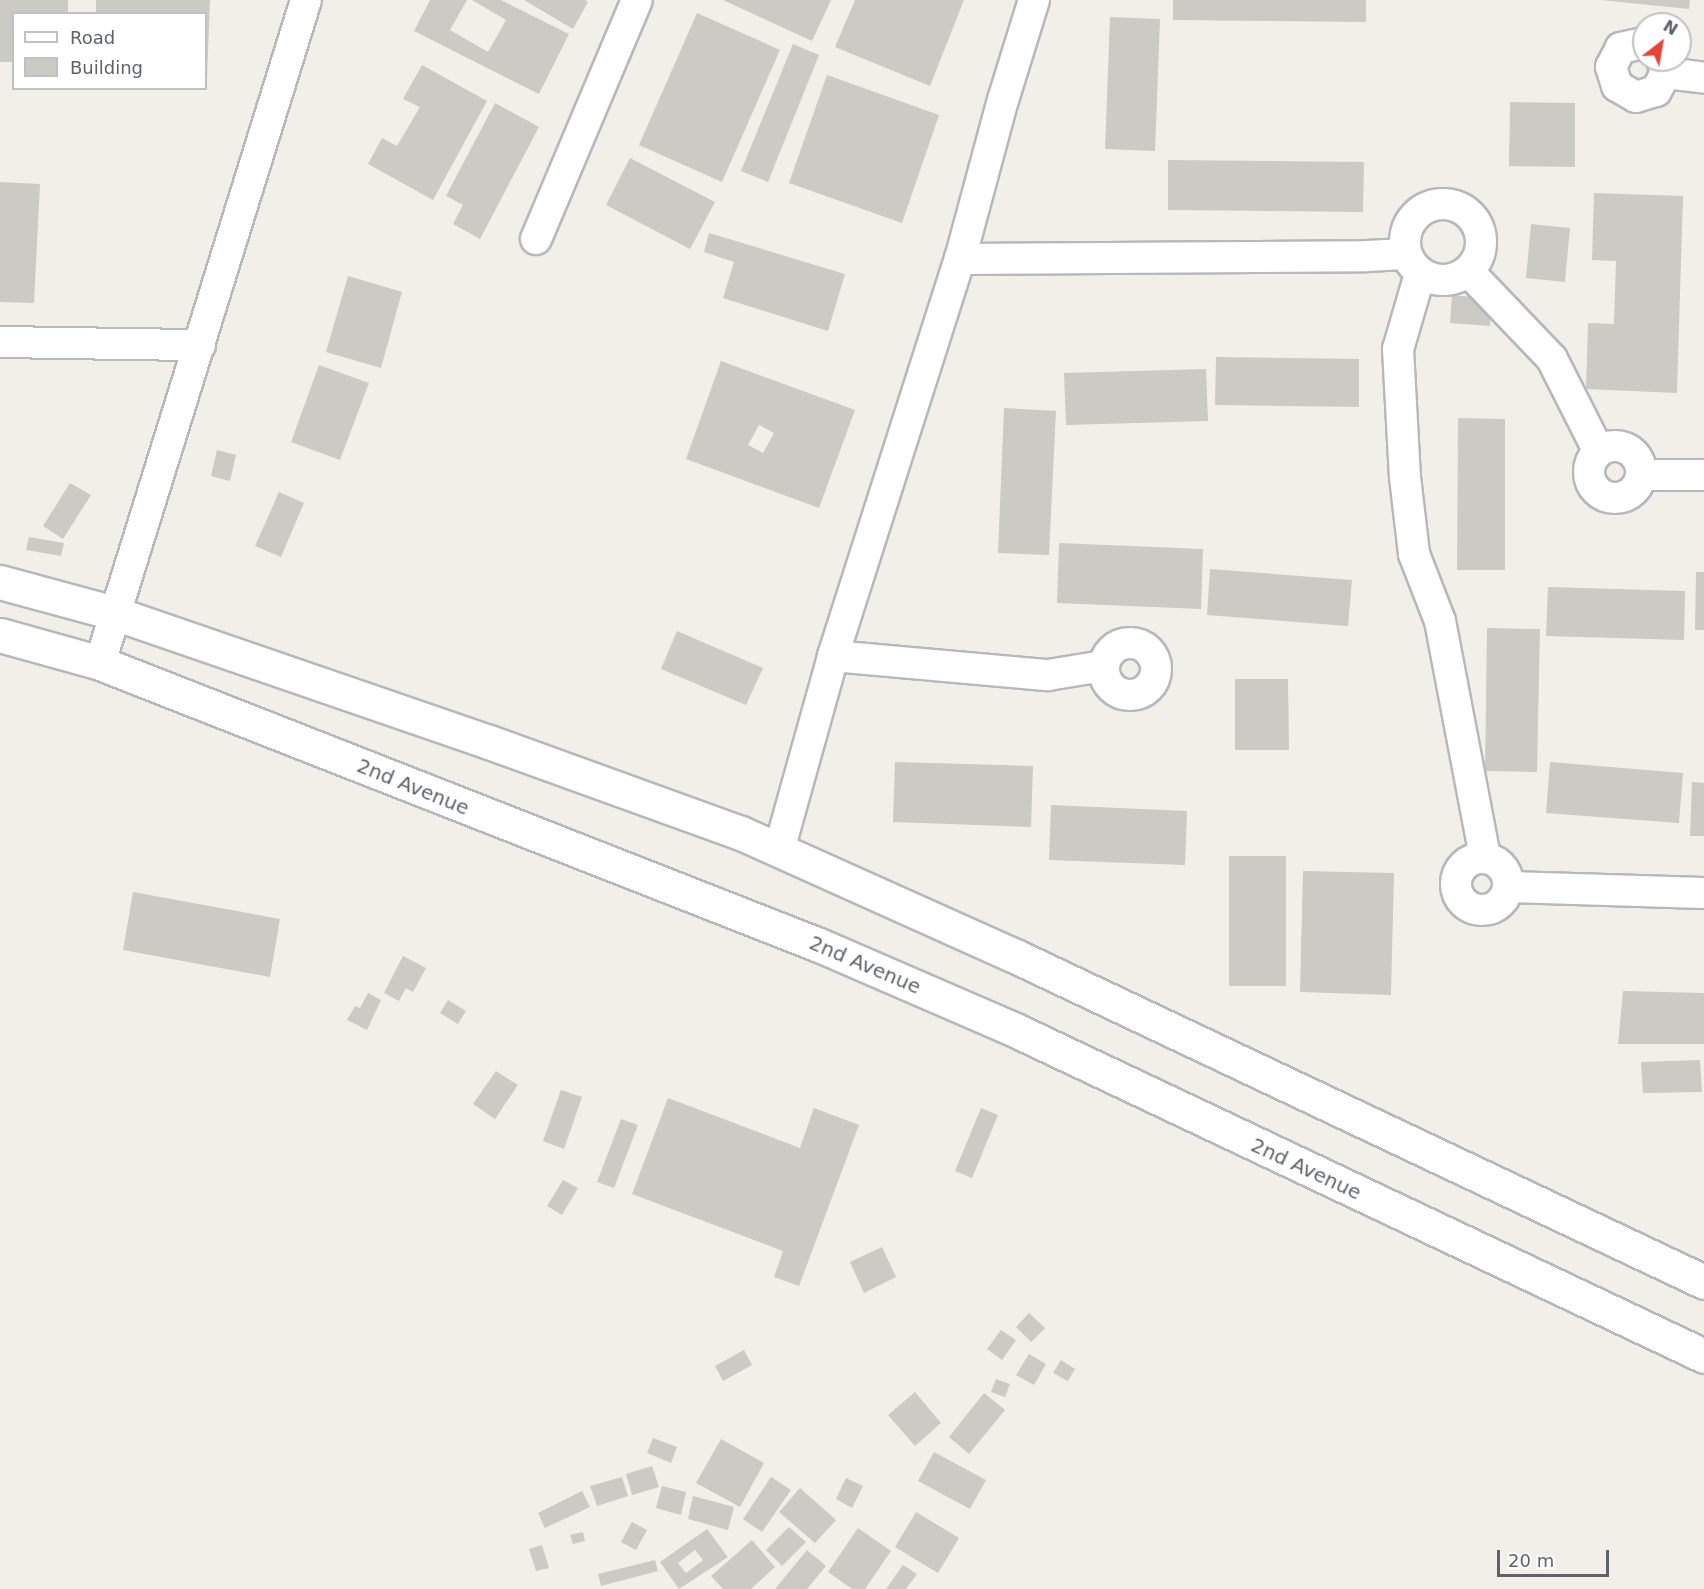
<!DOCTYPE html>
<html>
<head>
<meta charset="utf-8">
<style>
  body { margin:0 }
  #map { position:relative; width:1704px; height:1589px; overflow:hidden; background:#f1efe8; font-family:"DejaVu Sans",sans-serif }
  div>[style] { position:absolute }
  .building>* { inset:0; background:#cccac5 }
  .roads { filter:drop-shadow(2px 0 #b5b8bc) drop-shadow(-2px 0 #b5b8bc) drop-shadow(0 2px #b5b8bc) drop-shadow(0 -2px #b5b8bc) }
  .street>* { height:30px; margin:-15px; padding:0 15px; transform-origin:15px; border-radius:15px; background:#fff }
  .street>.ring { margin:-15px; padding:0; box-sizing:content-box; background:none; border:30px solid #fff; border-radius:50% }
  .secondary>* { height:33px; margin:-16.5px; padding:0 16.5px; transform-origin:16.5px; border-radius:16.5px; background:#fff }
  span { translate:-50% -50%; white-space:nowrap; text-align:center; line-height:1.15; -webkit-text-stroke:5px #fff; paint-order:stroke }
  .street-label { font-size:20px; color:#5f6368 }
  .legend { position:absolute; left:12px; top:12px; width:195px; height:78px; box-sizing:border-box; background:#fff; border:2px solid #bfc1c3; margin:0; padding:8px 10px; list-style:none; font-size:18px; color:#5f6368 }
  .legend li { display:flex; align-items:center; gap:12px; height:30px }
  .legend b { width:30px; border:2px solid #bfc1c3 }
  .north { position:absolute; left:1632px; top:12px; width:60px; height:60px; box-sizing:border-box; background:#fff; border:2px solid #bfc1c3; border-radius:50%; rotate:31deg; font-size:16px; font-weight:700; line-height:24px; text-align:center; color:#5f6368 }
  .north::after { content:''; display:block; margin:auto; width:21px; height:27px; background:#ea4335; clip-path:polygon(50% 0,100% 100%,50% 72%,0 100%) }
  .scale { position:absolute; left:1497px; top:1550px; width:112px; height:27px; box-sizing:border-box; border:3px solid #5f6368; border-top:0; padding-left:8px; font-size:18px; line-height:21px; white-space:nowrap; color:#5f6368; -webkit-text-stroke:4px #fff; paint-order:stroke }
</style>
</head>
<body>
<div id="map">
  <div class="building">
    <div style="clip-path:polygon(0 0,68px 0,68px 14px,14px 14px,14px 62px,0 62px)"></div>
    <div style="clip-path:polygon(96px 0,210px 0,207px 79px,206px 14px,96px 14px)"></div>
    <div style="clip-path:polygon(430px 0,467px 0,450px 30px,488px 52px,506px 20px,472px 0,501px 0,569px 34px,539px 94px,414px 31px)"></div>
    <div style="clip-path:polygon(524px 0,585px 0,588px 2px,573px 29px)"></div>
    <div style="clip-path:polygon(723px 0,831px 0,812px 41px)"></div>
    <div style="clip-path:polygon(855px 0,964px 0,930px 86px,835px 47px)"></div>
    <div style="clip-path:polygon(1173px 0,1366px 0,1366px 22px,1173px 20px)"></div>
    <div style="clip-path:polygon(1600px 0,1690px 0,1689px 9px)"></div>
    <div style="clip-path:polygon(697px 13px,780px 50px,722px 182px,639px 145px)"></div>
    <div style="clip-path:polygon(1110px 17px,1160px 19px,1155px 151px,1105px 149px)"></div>
    <div style="clip-path:polygon(793px 44px,819px 55px,768px 182px,741px 171px)"></div>
    <div style="clip-path:polygon(422px 65px,487px 101px,433px 200px,368px 164px,382px 138px,397px 146px,420px 107px,403px 99px)"></div>
    <div style="clip-path:polygon(827px 75px,939px 115px,902px 223px,789px 183px)"></div>
    <div style="clip-path:polygon(1510px 102px,1575px 103px,1575px 167px,1509px 166px)"></div>
    <div style="clip-path:polygon(495px 103px,539px 127px,480px 239px,453px 224px,463px 205px,446px 196px)"></div>
    <div style="clip-path:polygon(630px 158px,715px 202px,690px 249px,606px 205px)"></div>
    <div style="clip-path:polygon(1168px 160px,1364px 162px,1363px 212px,1168px 210px)"></div>
    <div style="clip-path:polygon(0 182px,40px 184px,34px 303px,0 302px)"></div>
    <div style="clip-path:polygon(1594px 193px,1683px 196px,1677px 393px,1586px 389px,1588px 323px,1614px 324px,1616px 261px,1592px 260px)"></div>
    <div style="clip-path:polygon(1531px 224px,1570px 228px,1565px 282px,1526px 278px)"></div>
    <div style="clip-path:polygon(709px 233px,845px 274px,828px 331px,723px 298px,734px 262px,704px 252px)"></div>
    <div style="clip-path:polygon(348px 276px,402px 292px,381px 368px,326px 352px)"></div>
    <div style="clip-path:polygon(1452px 295px,1492px 299px,1490px 326px,1450px 323px)"></div>
    <div style="clip-path:polygon(1216px 357px,1359px 359px,1359px 407px,1215px 405px)"></div>
    <div style="clip-path:polygon(evenodd,721px 361px,855px 410px,819px 508px,686px 459px,721px 361px,759px 425px,774px 433px,763px 453px,748px 445px,759px 425px)"></div>
    <div style="clip-path:polygon(319px 365px,369px 383px,340px 460px,291px 442px)"></div>
    <div style="clip-path:polygon(1206px 369px,1208px 421px,1066px 425px,1064px 373px)"></div>
    <div style="clip-path:polygon(1004px 408px,1056px 411px,1049px 555px,998px 553px)"></div>
    <div style="clip-path:polygon(1458px 418px,1505px 419px,1505px 570px,1457px 570px)"></div>
    <div style="clip-path:polygon(217px 450px,236px 455px,230px 481px,211px 476px)"></div>
    <div style="clip-path:polygon(70px 483px,91px 495px,63px 539px,43px 526px)"></div>
    <div style="clip-path:polygon(279px 492px,304px 503px,281px 557px,255px 546px)"></div>
    <div style="clip-path:polygon(29px 537px,64px 543px,61px 556px,26px 550px)"></div>
    <div style="clip-path:polygon(1059px 543px,1203px 549px,1201px 609px,1057px 603px)"></div>
    <div style="clip-path:polygon(1210px 569px,1352px 580px,1348px 626px,1207px 615px)"></div>
    <div style="clip-path:polygon(1696px 572px,1704px 572px,1704px 630px,1695px 630px)"></div>
    <div style="clip-path:polygon(1548px 587px,1685px 591px,1684px 640px,1546px 636px)"></div>
    <div style="clip-path:polygon(1487px 628px,1540px 629px,1537px 772px,1485px 771px)"></div>
    <div style="clip-path:polygon(677px 631px,763px 668px,746px 705px,661px 669px)"></div>
    <div style="clip-path:polygon(1235px 679px,1288px 679px,1289px 750px,1235px 750px)"></div>
    <div style="clip-path:polygon(895px 762px,1033px 766px,1031px 827px,893px 822px)"></div>
    <div style="clip-path:polygon(1550px 762px,1683px 773px,1679px 823px,1546px 813px)"></div>
    <div style="clip-path:polygon(1692px 782px,1704px 783px,1704px 836px,1690px 836px)"></div>
    <div style="clip-path:polygon(1051px 805px,1187px 811px,1185px 865px,1049px 860px)"></div>
    <div style="clip-path:polygon(1229px 856px,1286px 856px,1286px 986px,1229px 986px)"></div>
    <div style="clip-path:polygon(1303px 871px,1394px 873px,1391px 995px,1300px 992px)"></div>
    <div style="clip-path:polygon(133px 892px,280px 919px,270px 977px,123px 950px)"></div>
    <div style="clip-path:polygon(403px 956px,426px 968px,413px 992px,406px 988px,399px 1001px,384px 993px)"></div>
    <div style="clip-path:polygon(1623px 991px,1704px 993px,1704px 1044px,1618px 1044px)"></div>
    <div style="clip-path:polygon(368px 993px,381px 1000px,367px 1030px,347px 1020px,355px 1006px,360px 1008px)"></div>
    <div style="clip-path:polygon(448px 1000px,466px 1011px,458px 1024px,440px 1013px)"></div>
    <div style="clip-path:polygon(1700px 1060px,1702px 1092px,1643px 1093px,1641px 1062px)"></div>
    <div style="clip-path:polygon(496px 1071px,518px 1085px,495px 1119px,473px 1104px)"></div>
    <div style="clip-path:polygon(561px 1090px,582px 1097px,564px 1149px,543px 1141px)"></div>
    <div style="clip-path:polygon(668px 1098px,800px 1148px,814px 1108px,859px 1125px,799px 1286px,774px 1277px,783px 1251px,632px 1194px)"></div>
    <div style="clip-path:polygon(981px 1108px,998px 1115px,972px 1178px,955px 1171px)"></div>
    <div style="clip-path:polygon(621px 1119px,638px 1125px,614px 1188px,597px 1182px)"></div>
    <div style="clip-path:polygon(563px 1180px,578px 1188px,562px 1215px,547px 1206px)"></div>
    <div style="clip-path:polygon(882px 1247px,896px 1277px,864px 1293px,850px 1262px)"></div>
    <div style="clip-path:polygon(1029px 1313px,1045px 1328px,1031px 1342px,1016px 1327px)"></div>
    <div style="clip-path:polygon(1001px 1330px,1016px 1340px,1002px 1360px,987px 1349px)"></div>
    <div style="clip-path:polygon(744px 1350px,752px 1365px,723px 1381px,715px 1366px)"></div>
    <div style="clip-path:polygon(1029px 1354px,1046px 1364px,1034px 1385px,1016px 1375px)"></div>
    <div style="clip-path:polygon(1061px 1360px,1075px 1369px,1068px 1381px,1053px 1373px)"></div>
    <div style="clip-path:polygon(996px 1379px,1010px 1384px,1005px 1397px,991px 1392px)"></div>
    <div style="clip-path:polygon(915px 1392px,941px 1423px,915px 1446px,888px 1415px)"></div>
    <div style="clip-path:polygon(984px 1393px,1005px 1410px,969px 1454px,949px 1437px)"></div>
    <div style="clip-path:polygon(653px 1438px,677px 1447px,671px 1463px,647px 1453px)"></div>
    <div style="clip-path:polygon(721px 1439px,764px 1463px,740px 1507px,696px 1483px)"></div>
    <div style="clip-path:polygon(934px 1452px,986px 1480px,970px 1509px,918px 1481px)"></div>
    <div style="clip-path:polygon(652px 1466px,659px 1487px,632px 1495px,626px 1474px)"></div>
    <div style="clip-path:polygon(622px 1477px,628px 1496px,597px 1506px,590px 1486px)"></div>
    <div style="clip-path:polygon(771px 1477px,791px 1490px,762px 1532px,743px 1519px)"></div>
    <div style="clip-path:polygon(846px 1478px,863px 1486px,852px 1508px,836px 1499px)"></div>
    <div style="clip-path:polygon(662px 1486px,686px 1492px,681px 1515px,656px 1508px)"></div>
    <div style="clip-path:polygon(800px 1488px,836px 1520px,815px 1543px,779px 1512px)"></div>
    <div style="clip-path:polygon(582px 1491px,590px 1507px,545px 1528px,538px 1513px)"></div>
    <div style="clip-path:polygon(693px 1496px,734px 1507px,728px 1530px,688px 1519px)"></div>
    <div style="clip-path:polygon(916px 1512px,959px 1538px,938px 1573px,895px 1547px)"></div>
    <div style="clip-path:polygon(632px 1522px,647px 1530px,636px 1550px,621px 1542px)"></div>
    <div style="clip-path:polygon(789px 1527px,806px 1542px,782px 1566px,766px 1550px)"></div>
    <div style="clip-path:polygon(858px 1528px,891px 1551px,865px 1589px,852px 1589px,828px 1572px)"></div>
    <div style="clip-path:polygon(evenodd,707px 1529px,728px 1557px,679px 1589px,660px 1562px,707px 1529px,695px 1550px,703px 1560px,686px 1573px,678px 1563px,695px 1550px)"></div>
    <div style="clip-path:polygon(583px 1532px,585px 1541px,573px 1544px,570px 1535px)"></div>
    <div style="clip-path:polygon(752px 1540px,775px 1567px,751px 1589px,723px 1589px,711px 1576px)"></div>
    <div style="clip-path:polygon(542px 1545px,549px 1568px,536px 1571px,529px 1549px)"></div>
    <div style="clip-path:polygon(807px 1550px,826px 1566px,807px 1589px,775px 1589px)"></div>
    <div style="clip-path:polygon(655px 1560px,658px 1571px,601px 1586px,598px 1574px)"></div>
    <div style="clip-path:polygon(903px 1565px,917px 1574px,906px 1589px,886px 1589px)"></div>
  </div>
  <div class="roads">
    <div class="street">
      <div style="left:1644px;top:43px;width:24px;rotate:168deg"></div>
      <div style="left:1621px;top:48px;width:21px;rotate:118deg"></div>
      <div style="left:1611px;top:67px;width:20px;rotate:72deg"></div>
      <div style="left:1617px;top:86px;width:22px;rotate:30deg"></div>
      <div style="left:1636px;top:97px;width:21px;rotate:-17deg"></div>
      <div style="left:1656px;top:91px;width:21px;rotate:-61deg"></div>
      <div style="left:1666px;top:73px;width:14px;rotate:-107deg"></div>
      <div style="left:1666px;top:73px;width:38px;rotate:7deg"></div>
      <div class="ring" style="left:1405px;top:204px;width:46px;height:46px"></div>
      <div style="left:536px;top:239px;width:259px;rotate:-67.1deg"></div>
      <div style="left:960px;top:259px;width:407px;rotate:-0.4deg"></div>
      <div style="left:1367px;top:256px;width:38px;rotate:-3deg"></div>
      <div style="left:1469px;top:272px;width:120px;rotate:46.3deg"></div>
      <div style="left:1552px;top:359px;width:102px;rotate:63.2deg"></div>
      <div style="left:1420px;top:274px;width:78px;rotate:106.3deg"></div>
      <div style="left:1398px;top:349px;width:128px;rotate:86.9deg"></div>
      <div style="left:1405px;top:477px;width:78px;rotate:83.3deg"></div>
      <div style="left:1414px;top:554px;width:72px;rotate:68.8deg"></div>
      <div style="left:1440px;top:621px;width:239px;rotate:79.2deg"></div>
      <div style="left:0;top:342px;width:200px;rotate:0.9deg"></div>
      <div class="ring" style="left:1589px;top:446px;width:22px;height:22px"></div>
      <div style="left:1643px;top:475px;width:61px"></div>
      <div class="ring" style="left:1104px;top:643px;width:22px;height:22px"></div>
      <div style="left:833px;top:656px;width:216px;rotate:5.1deg"></div>
      <div style="left:1048px;top:675px;width:56px;rotate:-9.3deg"></div>
      <div style="left:100px;top:663px;width:694px;rotate:-72.74deg"></div>
      <div style="left:779px;top:850px;width:201px;rotate:-74.4deg"></div>
      <div style="left:833px;top:656px;width:417px;rotate:-72.3deg"></div>
      <div style="left:960px;top:259px;width:165px;rotate:-74.9deg"></div>
      <div style="left:1003px;top:100px;width:105px;rotate:-72.8deg"></div>
      <div class="ring" style="left:1456px;top:858px;width:22px;height:22px"></div>
      <div style="left:1509px;top:887px;width:195px;rotate:1.8deg"></div>
    </div>
    <div class="secondary">
      <div style="left:0;top:582px;width:118px;rotate:15.2deg"></div>
      <div style="left:114px;top:613px;width:397px;rotate:19deg"></div>
      <div style="left:489px;top:742px;width:268px;rotate:19.9deg"></div>
      <div style="left:741px;top:833px;width:298px;rotate:24.2deg"></div>
      <div style="left:1013px;top:955px;width:764px;rotate:25.32deg"></div>
      <div style="left:0;top:635px;width:104px;rotate:15.6deg"></div>
      <div style="left:100px;top:663px;width:772px;rotate:21.42deg"></div>
      <div style="left:819px;top:945px;width:211px;rotate:23.4deg"></div>
      <div style="left:1013px;top:1029px;width:764px;rotate:25.32deg"></div>
    </div>
  </div>
  <div class="street-label">
    <span style="left:413px;top:787px;rotate:22deg">2nd Avenue</span>
    <span style="left:865px;top:965px;rotate:23deg">2nd Avenue</span>
    <span style="left:1306px;top:1169px;rotate:25deg">2nd Avenue</span>
  </div>
  <ul class="legend">
  <li><b style="height:8px;background:#fff"></b>Road</li>
  <li><b style="height:16px;background:#cccac5"></b>Building</li>
  </ul>
  <div class="north">N</div>
  <div class="scale">20 m</div>
</div>
</body>
</html>
